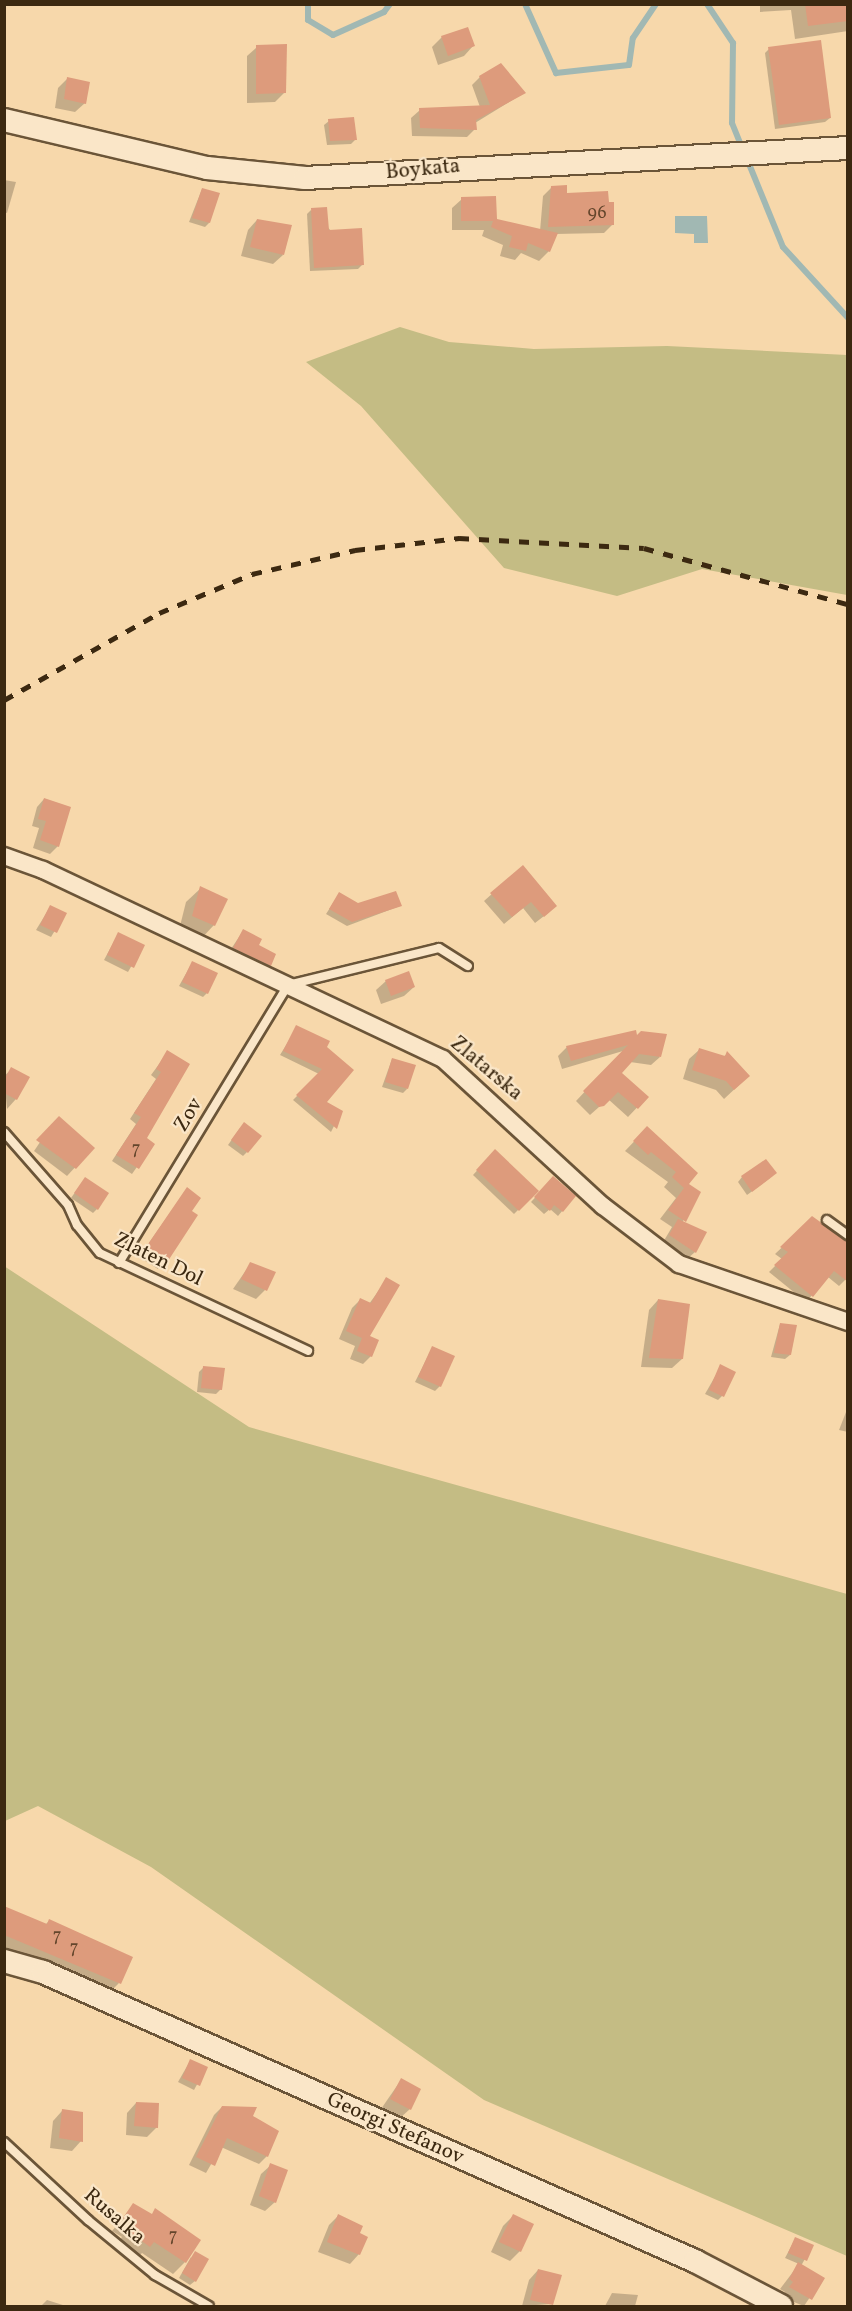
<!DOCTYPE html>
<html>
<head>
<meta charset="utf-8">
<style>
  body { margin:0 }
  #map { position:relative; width:852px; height:2311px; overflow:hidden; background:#f7d8ab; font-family:Vollkorn,serif }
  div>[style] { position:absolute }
  .green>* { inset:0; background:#c4bc84 }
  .water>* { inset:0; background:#a1b8b3 }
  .shadow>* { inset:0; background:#0003 }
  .stream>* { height:6px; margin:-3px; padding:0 3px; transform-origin:3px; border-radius:3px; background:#a1b8b3 }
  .building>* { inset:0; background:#dd9b7c }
  .roads { filter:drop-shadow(2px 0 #6b5538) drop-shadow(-2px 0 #6b5538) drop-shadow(0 2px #6b5538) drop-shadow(0 -2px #6b5538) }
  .lane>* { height:8px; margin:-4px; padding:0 4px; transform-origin:4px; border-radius:4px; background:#fae6c8 }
  .street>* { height:16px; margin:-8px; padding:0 8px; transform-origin:8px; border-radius:8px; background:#fae6c8 }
  .secondary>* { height:22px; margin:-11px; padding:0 11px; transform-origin:11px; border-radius:11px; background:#fae6c8 }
  .rail>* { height:4.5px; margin-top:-2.25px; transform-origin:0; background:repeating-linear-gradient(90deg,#3c2911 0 10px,transparent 0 20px) }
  span { translate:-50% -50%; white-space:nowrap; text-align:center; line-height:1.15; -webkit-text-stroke:4.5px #fae6c8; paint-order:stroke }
  .number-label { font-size:18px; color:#64462c }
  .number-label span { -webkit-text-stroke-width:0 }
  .street-label { font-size:21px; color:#3c2911 }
  .frame { position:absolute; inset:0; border:6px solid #3c2911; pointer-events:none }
</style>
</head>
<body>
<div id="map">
  <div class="green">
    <div style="clip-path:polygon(400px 327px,449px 342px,534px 349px,667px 346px,847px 355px,847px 595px,702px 569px,617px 596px,504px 568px,361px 406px,306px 362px)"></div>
    <div style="clip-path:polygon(4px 1266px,249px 1427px,847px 1594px,847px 2256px,484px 2100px,151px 1867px,38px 1806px,5px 1821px)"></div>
  </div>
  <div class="water">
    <div style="clip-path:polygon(675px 216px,707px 216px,708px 243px,694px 243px,694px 234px,675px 233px)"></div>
  </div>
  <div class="shadow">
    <div style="clip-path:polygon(760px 4px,848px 4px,848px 31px,795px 39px,791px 10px,760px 12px)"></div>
    <div style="clip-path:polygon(442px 37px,473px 46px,464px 56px,438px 65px,432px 47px)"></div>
    <div style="clip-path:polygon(257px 47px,284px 93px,275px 102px,247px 103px,247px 56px)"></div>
    <div style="clip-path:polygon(769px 49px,830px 118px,825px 122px,775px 129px,765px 53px)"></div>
    <div style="clip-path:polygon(480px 77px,524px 93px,475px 123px,475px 129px,467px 137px,412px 136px,411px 118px,420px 110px,480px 107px,472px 85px)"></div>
    <div style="clip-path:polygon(67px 79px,85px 103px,75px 112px,55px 108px,58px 88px)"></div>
    <div style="clip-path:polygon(329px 121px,356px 139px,351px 144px,327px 145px,324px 125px)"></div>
    <div style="clip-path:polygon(4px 180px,16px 182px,7px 213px,4px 212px)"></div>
    <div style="clip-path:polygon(552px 187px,612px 225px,604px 233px,556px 234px,549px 251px,539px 261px,521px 253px,515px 260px,500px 256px,503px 245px,482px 236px,484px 230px,452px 230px,452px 208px,462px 199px,495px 220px,540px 231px,543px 196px)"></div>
    <div style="clip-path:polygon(202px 189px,209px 223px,205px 227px,189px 222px)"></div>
    <div style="clip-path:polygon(311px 210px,363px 264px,358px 269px,310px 271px,307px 214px)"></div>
    <div style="clip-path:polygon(257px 220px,283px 255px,273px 264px,241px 256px,248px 230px)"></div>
    <div style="clip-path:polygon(44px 799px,58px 846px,50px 854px,33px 848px,39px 828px,32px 826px,37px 807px)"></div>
    <div style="clip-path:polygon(522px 867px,548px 913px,535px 923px,523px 908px,504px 924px,484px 901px)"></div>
    <div style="clip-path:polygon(201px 888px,214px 925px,200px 940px,179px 930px,186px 902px)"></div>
    <div style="clip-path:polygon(339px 894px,358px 905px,400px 906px,347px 926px,326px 914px)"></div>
    <div style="clip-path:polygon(50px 907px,65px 914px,51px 937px,36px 930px)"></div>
    <div style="clip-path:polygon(243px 931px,270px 965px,260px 975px,225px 958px)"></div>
    <div style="clip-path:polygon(118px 934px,143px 946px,128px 972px,104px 960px)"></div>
    <div style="clip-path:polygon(192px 963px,207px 993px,203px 997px,179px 986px)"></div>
    <div style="clip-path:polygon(386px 981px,414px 987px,404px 996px,381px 1004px,376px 990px)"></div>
    <div style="clip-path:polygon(297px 1027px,326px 1048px,325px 1103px,341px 1112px,331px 1132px,293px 1100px,319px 1074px,280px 1055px)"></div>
    <div style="clip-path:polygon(636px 1038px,660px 1057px,651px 1065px,630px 1062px,620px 1073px,647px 1097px,628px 1117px,608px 1099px,590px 1115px,576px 1101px,623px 1051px,562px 1069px,558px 1056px,567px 1047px)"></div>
    <div style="clip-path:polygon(699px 1050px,723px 1057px,727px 1054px,739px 1085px,724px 1099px,716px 1090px,683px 1079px,689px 1059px)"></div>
    <div style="clip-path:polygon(168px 1052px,145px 1139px,153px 1144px,132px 1174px,112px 1161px,136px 1124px,130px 1119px,156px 1079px,151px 1075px)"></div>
    <div style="clip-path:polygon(392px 1059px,407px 1089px,403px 1093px,382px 1087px)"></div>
    <div style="clip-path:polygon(12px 1069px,16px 1099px,7px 1109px,4px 1076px)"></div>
    <div style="clip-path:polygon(51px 1126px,93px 1148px,67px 1176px,34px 1151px)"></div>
    <div style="clip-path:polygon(240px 1128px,247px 1152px,243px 1156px,228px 1145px)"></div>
    <div style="clip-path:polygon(647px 1128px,687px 1184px,683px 1223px,695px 1252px,686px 1260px,662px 1244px,672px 1227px,660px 1219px,676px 1198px,664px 1187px,668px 1182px,625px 1151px)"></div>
    <div style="clip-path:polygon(495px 1151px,537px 1191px,514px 1214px,473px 1175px)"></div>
    <div style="clip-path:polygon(742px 1177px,770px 1178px,747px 1195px,738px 1182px)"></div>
    <div style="clip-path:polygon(553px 1178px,574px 1197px,558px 1216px,550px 1209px,544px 1214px,531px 1202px)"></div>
    <div style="clip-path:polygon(81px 1184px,97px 1209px,93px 1213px,71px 1198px)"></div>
    <div style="clip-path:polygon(187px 1189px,190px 1212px,158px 1269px,139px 1257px)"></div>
    <div style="clip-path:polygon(813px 1218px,848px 1277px,839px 1286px,828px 1277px,806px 1302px,769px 1272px,782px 1259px,775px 1254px)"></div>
    <div style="clip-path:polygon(251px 1263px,265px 1290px,256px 1299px,233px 1289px)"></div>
    <div style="clip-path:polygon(387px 1279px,368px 1337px,371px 1356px,363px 1364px,350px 1359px,355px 1346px,339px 1339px,352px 1308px,360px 1300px,369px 1304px)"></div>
    <div style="clip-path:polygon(658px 1300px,682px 1359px,672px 1368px,641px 1367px,649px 1310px)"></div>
    <div style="clip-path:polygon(780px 1324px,790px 1355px,785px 1359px,771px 1357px)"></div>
    <div style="clip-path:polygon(432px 1348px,440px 1386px,435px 1391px,415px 1382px)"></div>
    <div style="clip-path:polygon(721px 1366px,722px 1396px,718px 1400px,705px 1394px)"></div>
    <div style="clip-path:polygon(204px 1367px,221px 1389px,216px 1394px,197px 1392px,199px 1372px)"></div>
    <div style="clip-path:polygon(848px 1407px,848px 1432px,839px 1430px)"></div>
    <div style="clip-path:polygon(4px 1908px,45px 1925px,49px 1921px,119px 1983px,110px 1992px,4px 1947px)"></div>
    <div style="clip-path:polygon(190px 2061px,206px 2068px,194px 2090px,178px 2082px)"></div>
    <div style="clip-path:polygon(401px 2080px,410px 2109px,400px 2118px,381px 2109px)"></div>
    <div style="clip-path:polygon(136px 2103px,157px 2127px,147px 2137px,126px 2135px,127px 2113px)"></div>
    <div style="clip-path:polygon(222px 2107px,251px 2117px,267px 2156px,259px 2164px,221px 2147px,206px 2173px,189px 2165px,214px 2115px)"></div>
    <div style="clip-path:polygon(62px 2111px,81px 2141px,72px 2151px,50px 2148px,53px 2121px)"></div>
    <div style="clip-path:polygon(271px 2165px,275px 2202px,265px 2211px,250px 2205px,261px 2174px)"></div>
    <div style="clip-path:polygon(134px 2204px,185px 2262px,173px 2274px,142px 2253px,137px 2258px,117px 2244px,122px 2237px,112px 2231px)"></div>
    <div style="clip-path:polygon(338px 2216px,358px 2234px,359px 2254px,350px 2264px,318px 2252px,329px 2225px)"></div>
    <div style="clip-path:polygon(513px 2216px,520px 2251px,510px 2261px,491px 2252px,503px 2226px)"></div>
    <div style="clip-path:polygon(795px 2239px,812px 2246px,801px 2266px,823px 2278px,804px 2306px,781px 2297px,785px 2292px,780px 2289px,799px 2264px,785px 2258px)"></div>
    <div style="clip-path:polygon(191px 2257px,195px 2281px,190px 2285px,179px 2278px)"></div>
    <div style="clip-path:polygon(538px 2270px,551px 2304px,522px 2306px,529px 2280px)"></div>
    <div style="clip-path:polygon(612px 2293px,638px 2295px,635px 2306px,605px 2306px)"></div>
    <div style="clip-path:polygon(47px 2300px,66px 2306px,41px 2306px)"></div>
  </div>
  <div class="stream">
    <div style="left:308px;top:4px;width:16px;rotate:90deg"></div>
    <div style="left:308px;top:20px;width:29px;rotate:31deg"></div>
    <div style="left:333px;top:35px;width:56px;rotate:-24.3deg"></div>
    <div style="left:384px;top:12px;width:10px;rotate:-53deg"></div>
    <div style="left:525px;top:4px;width:76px;rotate:65.8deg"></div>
    <div style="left:556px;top:73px;width:73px;rotate:-6.3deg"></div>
    <div style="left:629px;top:65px;width:27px;rotate:-82deg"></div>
    <div style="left:633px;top:38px;width:41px;rotate:-55.9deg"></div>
    <div style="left:707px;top:4px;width:47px;rotate:56.3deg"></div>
    <div style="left:733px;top:43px;width:80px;rotate:90.7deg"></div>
    <div style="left:732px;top:123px;width:29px;rotate:68deg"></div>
    <div style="left:747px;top:159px;width:95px;rotate:67.8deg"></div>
    <div style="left:783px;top:247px;width:96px;rotate:47.5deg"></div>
  </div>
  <div class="building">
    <div style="clip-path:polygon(805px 4px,848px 4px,848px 21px,808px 26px)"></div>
    <div style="clip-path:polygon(468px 27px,475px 46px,448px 56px,441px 36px)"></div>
    <div style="clip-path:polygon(821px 40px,831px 118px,779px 125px,768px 47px)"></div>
    <div style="clip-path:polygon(287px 44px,286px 93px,256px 94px,256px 45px)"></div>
    <div style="clip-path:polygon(501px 63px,526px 93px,476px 120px,477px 130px,420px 128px,419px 108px,490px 105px,479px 76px)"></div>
    <div style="clip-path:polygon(67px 77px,90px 82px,86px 104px,64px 99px)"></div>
    <div style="clip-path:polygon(354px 117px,357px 140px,330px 141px,328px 119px)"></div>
    <div style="clip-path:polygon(567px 185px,567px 193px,608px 191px,609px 202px,614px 202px,614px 225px,548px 227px,551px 186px)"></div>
    <div style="clip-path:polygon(202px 188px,220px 193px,210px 223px,192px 218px)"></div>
    <div style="clip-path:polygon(496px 196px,497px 219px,558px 233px,550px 252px,528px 243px,526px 251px,509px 247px,512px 236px,491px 227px,493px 221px,461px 221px,461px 197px)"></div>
    <div style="clip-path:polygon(327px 207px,329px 230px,362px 228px,364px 265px,314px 268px,311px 208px)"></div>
    <div style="clip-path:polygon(257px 219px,292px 225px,284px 255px,250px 247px)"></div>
    <div style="clip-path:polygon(44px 798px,71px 807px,59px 847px,40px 840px,46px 821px,38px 819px)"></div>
    <div style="clip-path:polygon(523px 865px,557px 906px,544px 917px,531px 902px,512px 917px,490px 893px)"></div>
    <div style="clip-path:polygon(200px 886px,228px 899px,215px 926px,192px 916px)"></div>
    <div style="clip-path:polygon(396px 891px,402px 906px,352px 922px,329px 909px,339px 892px,358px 903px)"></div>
    <div style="clip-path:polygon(50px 905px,67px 913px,57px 933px,40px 925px)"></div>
    <div style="clip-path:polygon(243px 929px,262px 939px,259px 945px,276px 954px,271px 966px,233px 948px)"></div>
    <div style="clip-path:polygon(118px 932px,145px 945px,134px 968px,107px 955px)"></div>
    <div style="clip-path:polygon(192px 961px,218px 973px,208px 994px,182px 982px)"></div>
    <div style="clip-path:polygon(409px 971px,415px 987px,391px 996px,385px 980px)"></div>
    <div style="clip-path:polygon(296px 1025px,330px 1041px,327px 1047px,354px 1070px,327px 1102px,343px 1111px,337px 1129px,296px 1095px,322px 1069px,283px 1051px)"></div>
    <div style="clip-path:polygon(636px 1030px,637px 1035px,641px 1031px,667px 1034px,661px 1057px,639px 1054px,622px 1073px,649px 1097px,638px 1109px,618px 1092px,604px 1106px,599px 1107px,583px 1091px,628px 1045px,571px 1061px,566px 1046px)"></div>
    <div style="clip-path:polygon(699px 1048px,725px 1056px,727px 1051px,750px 1076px,734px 1090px,726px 1081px,692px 1070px)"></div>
    <div style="clip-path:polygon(167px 1050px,190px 1064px,147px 1138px,155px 1144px,139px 1169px,116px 1155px,141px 1117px,134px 1113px,161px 1072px,156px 1069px)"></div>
    <div style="clip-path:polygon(392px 1058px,416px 1065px,408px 1089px,385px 1082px)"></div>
    <div style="clip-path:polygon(11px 1067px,30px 1077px,17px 1100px,4px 1093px,4px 1080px)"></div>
    <div style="clip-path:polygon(59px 1116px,95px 1148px,76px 1169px,36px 1140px)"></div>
    <div style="clip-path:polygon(244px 1122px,262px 1136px,248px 1153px,231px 1140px)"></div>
    <div style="clip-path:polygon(647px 1126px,698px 1173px,689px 1184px,701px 1192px,686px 1222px,668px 1210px,684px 1188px,672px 1177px,676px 1172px,651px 1152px,648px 1155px,633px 1141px)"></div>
    <div style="clip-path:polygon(495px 1149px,539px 1191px,519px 1211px,476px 1170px)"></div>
    <div style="clip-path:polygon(766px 1159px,777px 1173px,752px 1192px,741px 1176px)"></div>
    <div style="clip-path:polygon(553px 1176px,576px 1196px,563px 1212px,554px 1205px,550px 1211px,534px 1197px)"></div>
    <div style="clip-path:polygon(85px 1177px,109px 1193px,98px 1210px,74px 1193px)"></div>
    <div style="clip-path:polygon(187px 1187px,201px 1198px,192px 1211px,198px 1215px,166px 1264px,144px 1250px)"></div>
    <div style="clip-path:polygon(812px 1216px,848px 1242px,848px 1282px,834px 1271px,813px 1297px,774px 1265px,788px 1252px,780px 1247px)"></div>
    <div style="clip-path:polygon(678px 1219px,707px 1232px,696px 1253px,669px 1235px)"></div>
    <div style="clip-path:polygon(250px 1262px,276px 1272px,267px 1291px,241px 1279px)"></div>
    <div style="clip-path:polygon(386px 1277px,400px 1285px,370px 1336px,379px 1340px,372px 1357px,357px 1351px,362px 1338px,346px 1331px,360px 1298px,371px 1303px)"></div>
    <div style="clip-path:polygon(658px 1299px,690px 1304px,683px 1359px,649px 1358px)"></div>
    <div style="clip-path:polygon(780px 1323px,797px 1325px,791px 1355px,774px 1353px)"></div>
    <div style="clip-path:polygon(432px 1346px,455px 1356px,441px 1387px,418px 1377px)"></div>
    <div style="clip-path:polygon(720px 1364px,736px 1372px,724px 1397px,709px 1390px)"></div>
    <div style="clip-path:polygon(203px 1366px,225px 1368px,222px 1390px,201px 1388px)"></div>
    <div style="clip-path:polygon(4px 1906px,47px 1924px,49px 1919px,133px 1957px,121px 1984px,4px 1935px)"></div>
    <div style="clip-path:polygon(190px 2059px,208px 2067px,200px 2086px,182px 2078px)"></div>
    <div style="clip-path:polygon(401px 2078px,421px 2089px,411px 2110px,390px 2099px)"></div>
    <div style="clip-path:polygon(136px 2102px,159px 2103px,158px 2128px,134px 2126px)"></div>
    <div style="clip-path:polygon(222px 2106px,257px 2107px,253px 2116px,279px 2131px,268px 2157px,227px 2138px,215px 2166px,196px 2157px)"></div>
    <div style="clip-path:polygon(62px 2109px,83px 2112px,83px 2142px,59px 2138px)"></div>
    <div style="clip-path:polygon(270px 2163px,288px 2170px,276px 2203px,259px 2196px)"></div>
    <div style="clip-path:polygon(133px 2203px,152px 2214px,155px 2208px,201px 2240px,186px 2263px,154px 2242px,150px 2247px,128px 2231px,132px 2225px,123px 2218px)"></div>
    <div style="clip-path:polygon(338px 2214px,363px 2226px,360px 2233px,368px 2237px,360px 2255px,327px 2242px)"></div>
    <div style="clip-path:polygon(513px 2214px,534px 2224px,521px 2252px,499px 2242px)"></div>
    <div style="clip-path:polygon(795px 2237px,814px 2245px,807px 2261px,788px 2253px)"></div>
    <div style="clip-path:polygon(195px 2251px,209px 2259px,196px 2282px,182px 2273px)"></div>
    <div style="clip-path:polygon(798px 2262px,825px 2278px,812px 2300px,789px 2287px,793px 2282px,789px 2279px)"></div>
    <div style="clip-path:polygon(538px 2269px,562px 2275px,553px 2305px,530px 2300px)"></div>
  </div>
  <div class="roads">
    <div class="lane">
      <div style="left:4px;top:1132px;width:97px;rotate:48.8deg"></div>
      <div style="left:68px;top:1205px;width:22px;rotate:66deg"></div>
      <div style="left:77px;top:1225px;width:36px;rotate:51deg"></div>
      <div style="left:100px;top:1253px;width:230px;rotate:25.2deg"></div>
      <div style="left:827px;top:1220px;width:26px;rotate:36deg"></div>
      <div style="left:119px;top:1263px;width:325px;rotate:-58.7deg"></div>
      <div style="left:288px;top:985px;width:155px;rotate:-13.8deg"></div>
      <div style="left:439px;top:948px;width:34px;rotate:32deg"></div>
      <div style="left:4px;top:2142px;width:115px;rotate:42.9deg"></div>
      <div style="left:88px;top:2220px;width:87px;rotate:39.4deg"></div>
      <div style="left:155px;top:2275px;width:62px;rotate:29.9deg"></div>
    </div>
    <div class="street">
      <div style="left:4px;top:856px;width:41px;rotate:19.7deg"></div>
      <div style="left:43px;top:870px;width:442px;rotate:25.3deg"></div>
      <div style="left:443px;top:1059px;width:217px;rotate:42.6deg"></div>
      <div style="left:603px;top:1206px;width:96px;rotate:37.3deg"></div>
      <div style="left:679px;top:1264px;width:179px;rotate:18.9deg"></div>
    </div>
    <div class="secondary">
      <div style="left:4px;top:120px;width:209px;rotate:13.3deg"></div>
      <div style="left:207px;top:168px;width:99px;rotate:5.8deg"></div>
      <div style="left:305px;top:178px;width:544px;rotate:-3.16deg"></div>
      <div style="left:4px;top:1961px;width:41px;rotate:15.8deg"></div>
      <div style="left:43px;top:1972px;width:713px;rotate:23.91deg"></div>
      <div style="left:695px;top:2261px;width:97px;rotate:27.6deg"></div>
    </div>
  </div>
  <div class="rail">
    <div style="left:4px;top:700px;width:178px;rotate:-29.3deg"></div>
    <div style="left:159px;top:613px;width:101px;rotate:-22.8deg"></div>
    <div style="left:252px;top:574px;width:106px;rotate:-13.1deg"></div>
    <div style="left:355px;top:550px;width:105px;rotate:-6.6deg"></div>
    <div style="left:459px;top:538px;width:185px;rotate:3.1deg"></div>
    <div style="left:644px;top:548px;width:212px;rotate:15.4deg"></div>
  </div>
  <div class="number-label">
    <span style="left:597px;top:214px">96</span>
    <span style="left:136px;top:1150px">7</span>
    <span style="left:57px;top:1937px">7</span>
    <span style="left:74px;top:1949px">7</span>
    <span style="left:173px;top:2237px">7</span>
  </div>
  <div class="street-label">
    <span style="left:423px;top:170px;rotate:-5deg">Boykata</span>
    <span style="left:486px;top:1069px;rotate:40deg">Zlatarska</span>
    <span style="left:189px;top:1115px;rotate:-59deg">Zov</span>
    <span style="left:158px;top:1260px;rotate:26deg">Zlaten Dol</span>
    <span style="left:395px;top:2129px;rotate:24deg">Georgi Stefanov</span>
    <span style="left:114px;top:2217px;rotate:41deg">Rusalka</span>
  </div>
  <div class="frame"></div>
</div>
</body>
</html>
